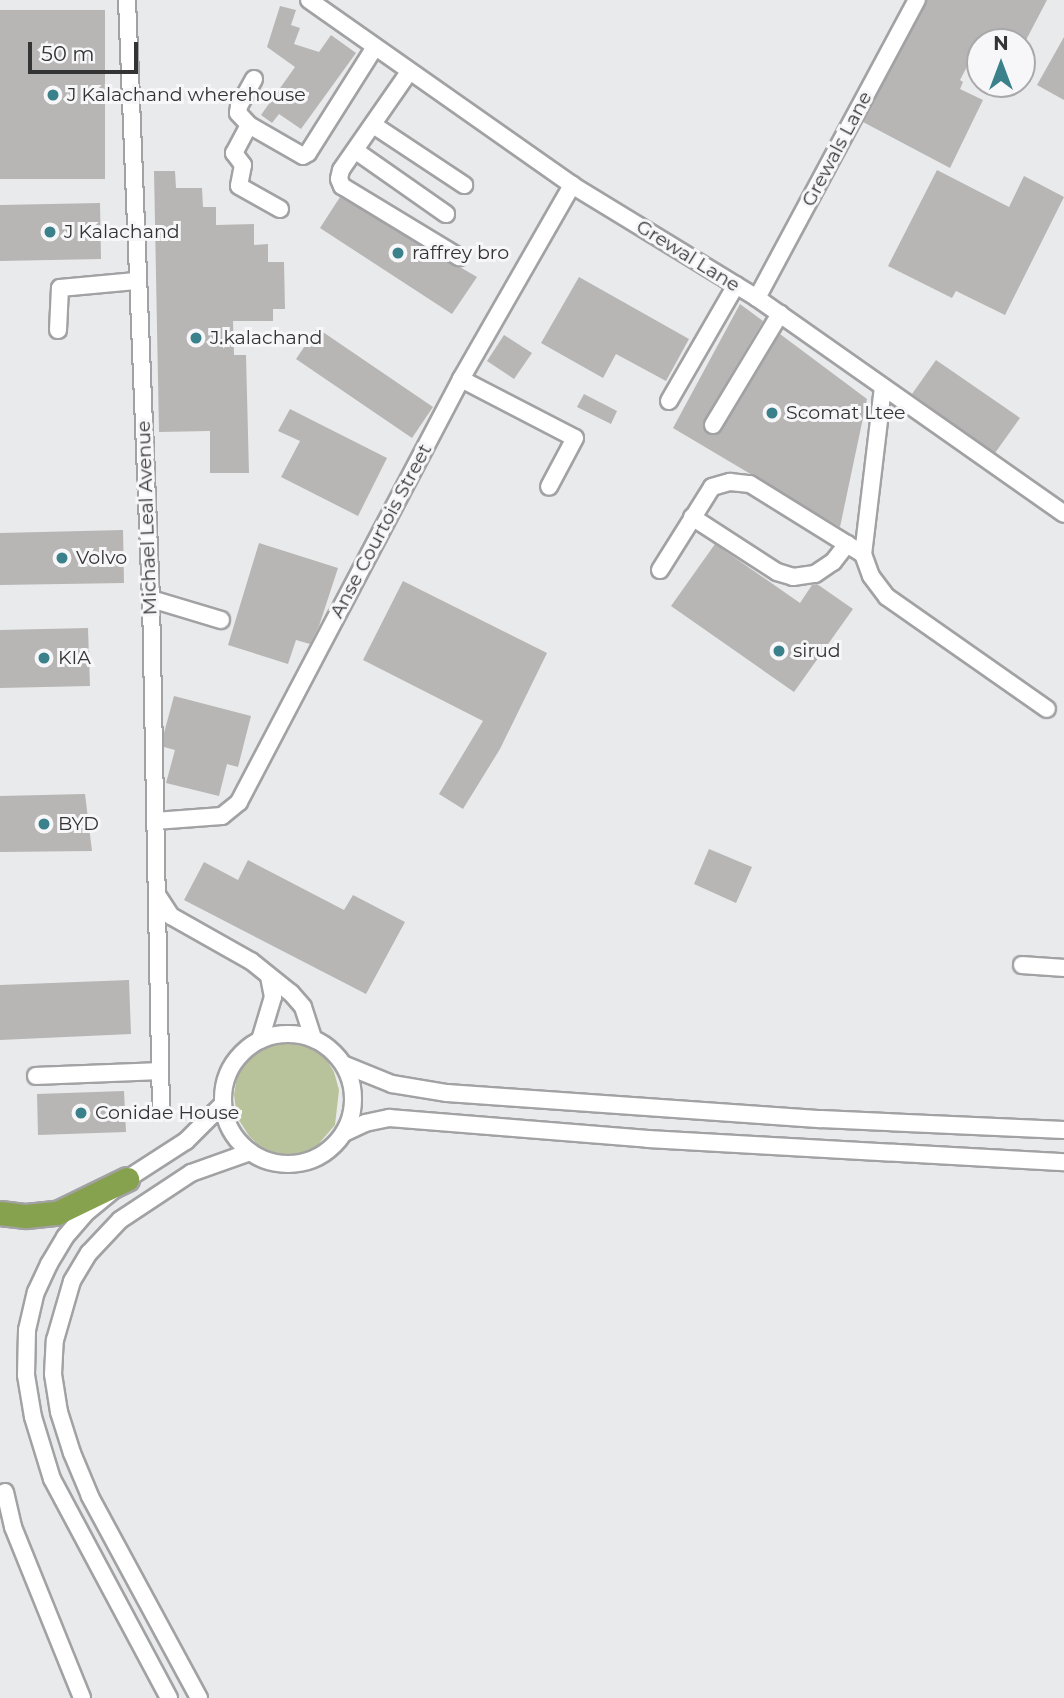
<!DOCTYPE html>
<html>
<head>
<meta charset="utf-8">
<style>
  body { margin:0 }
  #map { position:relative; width:1064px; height:1698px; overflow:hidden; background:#e9eaeb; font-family:Montserrat,sans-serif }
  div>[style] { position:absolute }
  .green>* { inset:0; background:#b9c39b }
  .building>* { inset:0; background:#b7b6b5 }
  .roads { filter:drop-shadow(2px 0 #a2a2a4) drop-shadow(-2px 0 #a2a2a4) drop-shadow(0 2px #a2a2a4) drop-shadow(0 -2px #a2a2a4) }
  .minor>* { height:16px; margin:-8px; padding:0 8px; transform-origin:8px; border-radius:8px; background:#fff }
  .minor>.ring { margin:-8px; padding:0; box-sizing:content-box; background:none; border:16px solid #fff; border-radius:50% }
  .highway>* { height:23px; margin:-11.5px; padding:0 11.5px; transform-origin:11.5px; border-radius:11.5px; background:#87a24f }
  .dots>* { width:19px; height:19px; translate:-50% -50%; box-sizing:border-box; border:4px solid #f7f7f9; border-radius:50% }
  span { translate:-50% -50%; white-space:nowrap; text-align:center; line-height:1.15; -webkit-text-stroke:6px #f7f7f9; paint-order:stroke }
  .poi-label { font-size:19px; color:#343435 }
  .left { translate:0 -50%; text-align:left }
  .street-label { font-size:19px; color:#343435 }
  .north { position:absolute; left:966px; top:28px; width:70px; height:70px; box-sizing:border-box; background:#f7f7f9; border:2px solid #a9a9ab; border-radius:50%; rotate:0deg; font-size:19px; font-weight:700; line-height:28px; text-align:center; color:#343435 }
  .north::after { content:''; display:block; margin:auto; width:24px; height:32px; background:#3b818c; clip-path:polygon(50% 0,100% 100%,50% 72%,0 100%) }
  .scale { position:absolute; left:28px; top:42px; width:110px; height:32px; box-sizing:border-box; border:4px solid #343435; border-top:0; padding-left:9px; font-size:21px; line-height:24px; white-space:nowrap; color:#343435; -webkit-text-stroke:5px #f7f7f9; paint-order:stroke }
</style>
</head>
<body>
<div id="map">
  <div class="green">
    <div style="clip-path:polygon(279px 1041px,296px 1042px,313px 1048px,325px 1057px,334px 1072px,339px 1090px,335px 1125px,315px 1148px,301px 1155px,283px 1156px,263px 1149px,249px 1136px,237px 1117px,234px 1095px,237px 1076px,246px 1061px,261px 1048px)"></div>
  </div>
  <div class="building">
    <div style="clip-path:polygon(927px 0,1047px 0,1025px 42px,980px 42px,960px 80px,963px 82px,960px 89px,983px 100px,950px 168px,863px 122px)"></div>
    <div style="clip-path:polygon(280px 6px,296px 10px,291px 25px,300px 28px,294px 44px,319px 52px,331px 35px,356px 53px,301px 129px,279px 114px,272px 123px,261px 115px,295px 67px,267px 47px)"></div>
    <div style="clip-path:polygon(0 10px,105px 10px,105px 179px,0 179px)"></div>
    <div style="clip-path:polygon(1064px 37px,1064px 100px,1037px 85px)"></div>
    <div style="clip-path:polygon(937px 170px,1009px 207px,1024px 176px,1064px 197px,1005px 315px,956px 291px,952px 298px,888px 266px)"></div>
    <div style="clip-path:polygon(154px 171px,175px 171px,176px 188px,202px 188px,203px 207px,216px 207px,216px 225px,254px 224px,254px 245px,268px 244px,268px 262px,284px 262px,285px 309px,273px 309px,273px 321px,233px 321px,234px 355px,246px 355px,249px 473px,210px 473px,210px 431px,159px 432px)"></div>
    <div style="clip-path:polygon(340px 197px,477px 277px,452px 314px,320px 228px)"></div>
    <div style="clip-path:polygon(100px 203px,101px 259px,0 261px,0 205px)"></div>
    <div style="clip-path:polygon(579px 277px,689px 339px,666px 381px,616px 354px,603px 378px,541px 343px)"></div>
    <div style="clip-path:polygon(740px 304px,763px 321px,704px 420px,704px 429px,712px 435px,722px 430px,780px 334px,867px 399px,840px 527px,673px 428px)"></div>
    <div style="clip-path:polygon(317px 328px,433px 407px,412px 438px,296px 359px)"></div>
    <div style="clip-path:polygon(504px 335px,532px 353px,514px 379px,487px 361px)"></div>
    <div style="clip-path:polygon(936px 360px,1020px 418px,995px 453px,912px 394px)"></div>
    <div style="clip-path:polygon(584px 394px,617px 411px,611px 424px,577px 407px)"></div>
    <div style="clip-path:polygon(290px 409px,387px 458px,358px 516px,281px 477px,300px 441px,278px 431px)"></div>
    <div style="clip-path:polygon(123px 530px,124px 583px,0 585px,0 533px)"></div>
    <div style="clip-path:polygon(259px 543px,338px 568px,319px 626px,310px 644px,296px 640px,288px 664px,228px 645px)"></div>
    <div style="clip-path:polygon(715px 544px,800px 603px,812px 585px,817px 584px,853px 609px,794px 692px,671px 606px)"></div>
    <div style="clip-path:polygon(403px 581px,547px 653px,500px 749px,463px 809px,439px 794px,483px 721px,363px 660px)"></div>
    <div style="clip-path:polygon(88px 628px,90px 686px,0 688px,0 630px)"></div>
    <div style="clip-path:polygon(174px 696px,251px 716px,238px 767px,227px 764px,219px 796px,166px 783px,175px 750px,164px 747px,164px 733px)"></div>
    <div style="clip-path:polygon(85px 794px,92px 851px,0 852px,0 796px)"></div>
    <div style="clip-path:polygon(709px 849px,752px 867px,736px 903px,694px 884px)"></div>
    <div style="clip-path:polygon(248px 860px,344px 910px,353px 895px,405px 922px,366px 994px,184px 900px,204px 862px,238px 880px)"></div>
    <div style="clip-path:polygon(129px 980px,131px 1034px,0 1040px,0 985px)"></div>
    <div style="clip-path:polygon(124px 1091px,126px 1132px,38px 1135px,37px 1094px)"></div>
  </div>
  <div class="roads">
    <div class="minor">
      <div style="left:127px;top:0;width:599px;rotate:87.71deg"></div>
      <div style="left:151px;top:599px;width:512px;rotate:88.88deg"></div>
      <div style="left:309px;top:0;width:322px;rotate:35.1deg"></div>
      <div style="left:572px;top:185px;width:217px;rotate:31.4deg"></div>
      <div style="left:757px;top:298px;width:375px;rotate:35.1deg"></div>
      <div style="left:409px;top:72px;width:119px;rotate:124.8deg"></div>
      <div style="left:341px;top:170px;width:9px;rotate:103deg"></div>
      <div style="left:339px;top:179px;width:8px;rotate:67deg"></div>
      <div style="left:342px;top:186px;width:137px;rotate:31.3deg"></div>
      <div style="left:254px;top:79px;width:31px;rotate:119deg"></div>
      <div style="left:239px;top:106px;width:7px;rotate:98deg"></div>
      <div style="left:238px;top:113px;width:16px;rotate:47deg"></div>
      <div style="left:249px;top:125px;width:62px;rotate:29.9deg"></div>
      <div style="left:303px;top:156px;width:6px;rotate:-31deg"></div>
      <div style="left:308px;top:153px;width:125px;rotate:-57.7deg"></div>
      <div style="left:249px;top:125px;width:32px;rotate:118deg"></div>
      <div style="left:234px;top:153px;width:15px;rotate:53deg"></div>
      <div style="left:243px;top:165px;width:21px;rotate:101deg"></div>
      <div style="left:239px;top:186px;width:47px;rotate:29.3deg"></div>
      <div style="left:375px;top:126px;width:107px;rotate:33.5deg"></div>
      <div style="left:356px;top:151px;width:110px;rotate:35deg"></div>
      <div style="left:757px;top:298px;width:338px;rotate:-61.8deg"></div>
      <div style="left:58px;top:330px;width:42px;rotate:-87.3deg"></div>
      <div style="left:60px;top:288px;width:76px;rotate:-5.3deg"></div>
      <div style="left:461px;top:379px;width:128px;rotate:27.4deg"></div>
      <div style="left:575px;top:438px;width:55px;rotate:118deg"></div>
      <div style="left:883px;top:387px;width:168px;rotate:96.8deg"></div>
      <div style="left:863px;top:554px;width:23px;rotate:70deg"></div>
      <div style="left:871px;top:576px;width:26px;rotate:53deg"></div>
      <div style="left:887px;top:597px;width:195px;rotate:35deg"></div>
      <div style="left:669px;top:401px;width:134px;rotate:-60deg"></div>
      <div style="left:713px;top:425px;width:130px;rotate:-58.9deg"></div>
      <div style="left:692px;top:517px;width:101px;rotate:32.9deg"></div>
      <div style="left:777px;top:572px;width:17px;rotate:17deg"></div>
      <div style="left:793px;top:577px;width:22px;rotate:-8deg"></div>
      <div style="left:815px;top:574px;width:22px;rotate:-34deg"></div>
      <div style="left:833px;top:562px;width:23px;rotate:-52deg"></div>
      <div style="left:660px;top:570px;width:98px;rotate:-57.9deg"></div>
      <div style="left:712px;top:487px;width:19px;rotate:-16deg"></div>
      <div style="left:730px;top:482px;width:20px;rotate:6deg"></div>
      <div style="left:750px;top:484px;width:133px;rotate:31.8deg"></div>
      <div style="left:151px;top:599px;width:73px;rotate:16.7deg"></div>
      <div style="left:155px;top:821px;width:67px;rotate:-4.3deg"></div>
      <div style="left:222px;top:816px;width:22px;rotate:-39deg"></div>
      <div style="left:239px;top:802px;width:478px;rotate:-62.3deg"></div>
      <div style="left:461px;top:379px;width:224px;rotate:-60.2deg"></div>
      <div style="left:158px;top:896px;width:24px;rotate:57deg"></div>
      <div style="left:171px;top:916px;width:92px;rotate:29.4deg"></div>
      <div style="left:251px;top:961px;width:51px;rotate:38.7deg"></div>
      <div style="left:291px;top:993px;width:18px;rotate:49deg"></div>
      <div style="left:303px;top:1007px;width:33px;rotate:72deg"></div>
      <div style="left:1022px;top:965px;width:42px;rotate:4.1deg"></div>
      <div class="ring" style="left:223px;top:1034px;width:114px;height:114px"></div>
      <div style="left:260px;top:1040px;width:45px;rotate:-73.2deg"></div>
      <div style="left:273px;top:997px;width:20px;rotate:-101deg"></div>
      <div style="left:345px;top:1065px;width:51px;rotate:22deg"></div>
      <div style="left:392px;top:1084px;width:56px;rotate:9.3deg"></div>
      <div style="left:447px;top:1093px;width:375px;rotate:4deg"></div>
      <div style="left:821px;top:1119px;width:243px;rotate:2.6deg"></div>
      <div style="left:36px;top:1076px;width:124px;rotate:-2.3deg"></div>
      <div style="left:344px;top:1133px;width:23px;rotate:-25deg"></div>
      <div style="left:365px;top:1123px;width:25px;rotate:-12deg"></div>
      <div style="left:389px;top:1118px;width:260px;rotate:4.6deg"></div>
      <div style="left:648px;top:1139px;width:417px;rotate:3.2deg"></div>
      <div style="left:5px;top:1492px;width:36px;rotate:77deg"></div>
      <div style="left:13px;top:1527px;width:184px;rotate:68deg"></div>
      <div style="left:169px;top:1698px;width:248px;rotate:-118.1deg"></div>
      <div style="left:52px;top:1479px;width:65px;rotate:-107deg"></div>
      <div style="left:33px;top:1417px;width:43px;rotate:-99.5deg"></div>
      <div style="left:26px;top:1375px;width:45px;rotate:-88.7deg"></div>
      <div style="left:27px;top:1330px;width:39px;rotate:-77deg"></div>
      <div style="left:36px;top:1292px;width:31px;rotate:-65deg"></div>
      <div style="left:49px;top:1264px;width:31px;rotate:-59deg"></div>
      <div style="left:65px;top:1237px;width:35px;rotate:-49deg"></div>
      <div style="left:88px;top:1211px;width:50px;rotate:-39.4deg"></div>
      <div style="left:127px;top:1179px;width:70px;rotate:-32.8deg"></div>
      <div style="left:186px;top:1141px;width:52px;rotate:-45deg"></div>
      <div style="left:199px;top:1698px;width:230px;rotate:-118.4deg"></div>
      <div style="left:90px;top:1496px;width:47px;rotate:-112.7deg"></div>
      <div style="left:72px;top:1453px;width:43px;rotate:-107.6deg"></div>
      <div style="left:59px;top:1412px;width:38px;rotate:-99deg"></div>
      <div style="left:53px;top:1374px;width:34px;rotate:-87deg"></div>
      <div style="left:55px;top:1340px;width:61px;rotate:-73.9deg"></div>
      <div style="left:72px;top:1281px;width:33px;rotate:-59deg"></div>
      <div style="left:89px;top:1253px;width:45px;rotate:-46.8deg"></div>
      <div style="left:120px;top:1220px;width:85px;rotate:-33.5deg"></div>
      <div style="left:191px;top:1173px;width:63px;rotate:-19.6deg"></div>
    </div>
    <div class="highway">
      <div style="left:0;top:1213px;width:26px;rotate:7deg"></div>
      <div style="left:26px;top:1216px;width:31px;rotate:-6deg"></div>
      <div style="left:57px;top:1213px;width:78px;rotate:-25.9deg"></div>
    </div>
  </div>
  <div class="dots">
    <div style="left:53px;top:95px;background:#3b818c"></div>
    <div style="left:50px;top:232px;background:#3b818c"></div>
    <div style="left:398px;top:253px;background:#3b818c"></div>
    <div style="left:196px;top:338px;background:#3b818c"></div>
    <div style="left:772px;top:413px;background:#3b818c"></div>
    <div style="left:62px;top:558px;background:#3b818c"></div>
    <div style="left:779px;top:651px;background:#3b818c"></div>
    <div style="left:44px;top:658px;background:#3b818c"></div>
    <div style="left:44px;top:824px;background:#3b818c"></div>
    <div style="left:81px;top:1113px;background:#3b818c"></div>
  </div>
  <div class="poi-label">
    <span class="left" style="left:67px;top:95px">J Kalachand wherehouse</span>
    <span class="left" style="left:64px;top:232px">J Kalachand</span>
    <span class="left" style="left:412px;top:253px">raffrey bro</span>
    <span class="left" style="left:210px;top:338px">J.kalachand</span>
    <span class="left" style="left:786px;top:413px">Scomat Ltee</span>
    <span class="left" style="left:76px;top:558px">Volvo</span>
    <span class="left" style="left:793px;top:651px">sirud</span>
    <span class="left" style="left:58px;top:658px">KIA</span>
    <span class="left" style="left:58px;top:824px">BYD</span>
    <span class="left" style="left:95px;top:1113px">Conidae House</span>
  </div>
  <div class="street-label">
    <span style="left:837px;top:149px;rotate:-62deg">Grewals Lane</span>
    <span style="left:688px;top:256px;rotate:32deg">Grewal Lane</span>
    <span style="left:147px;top:518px;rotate:-92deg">Michael Leal Avenue</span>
    <span style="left:381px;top:531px;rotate:-62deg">Anse Courtois Street</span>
  </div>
  <div class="north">N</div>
  <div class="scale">50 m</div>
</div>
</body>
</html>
